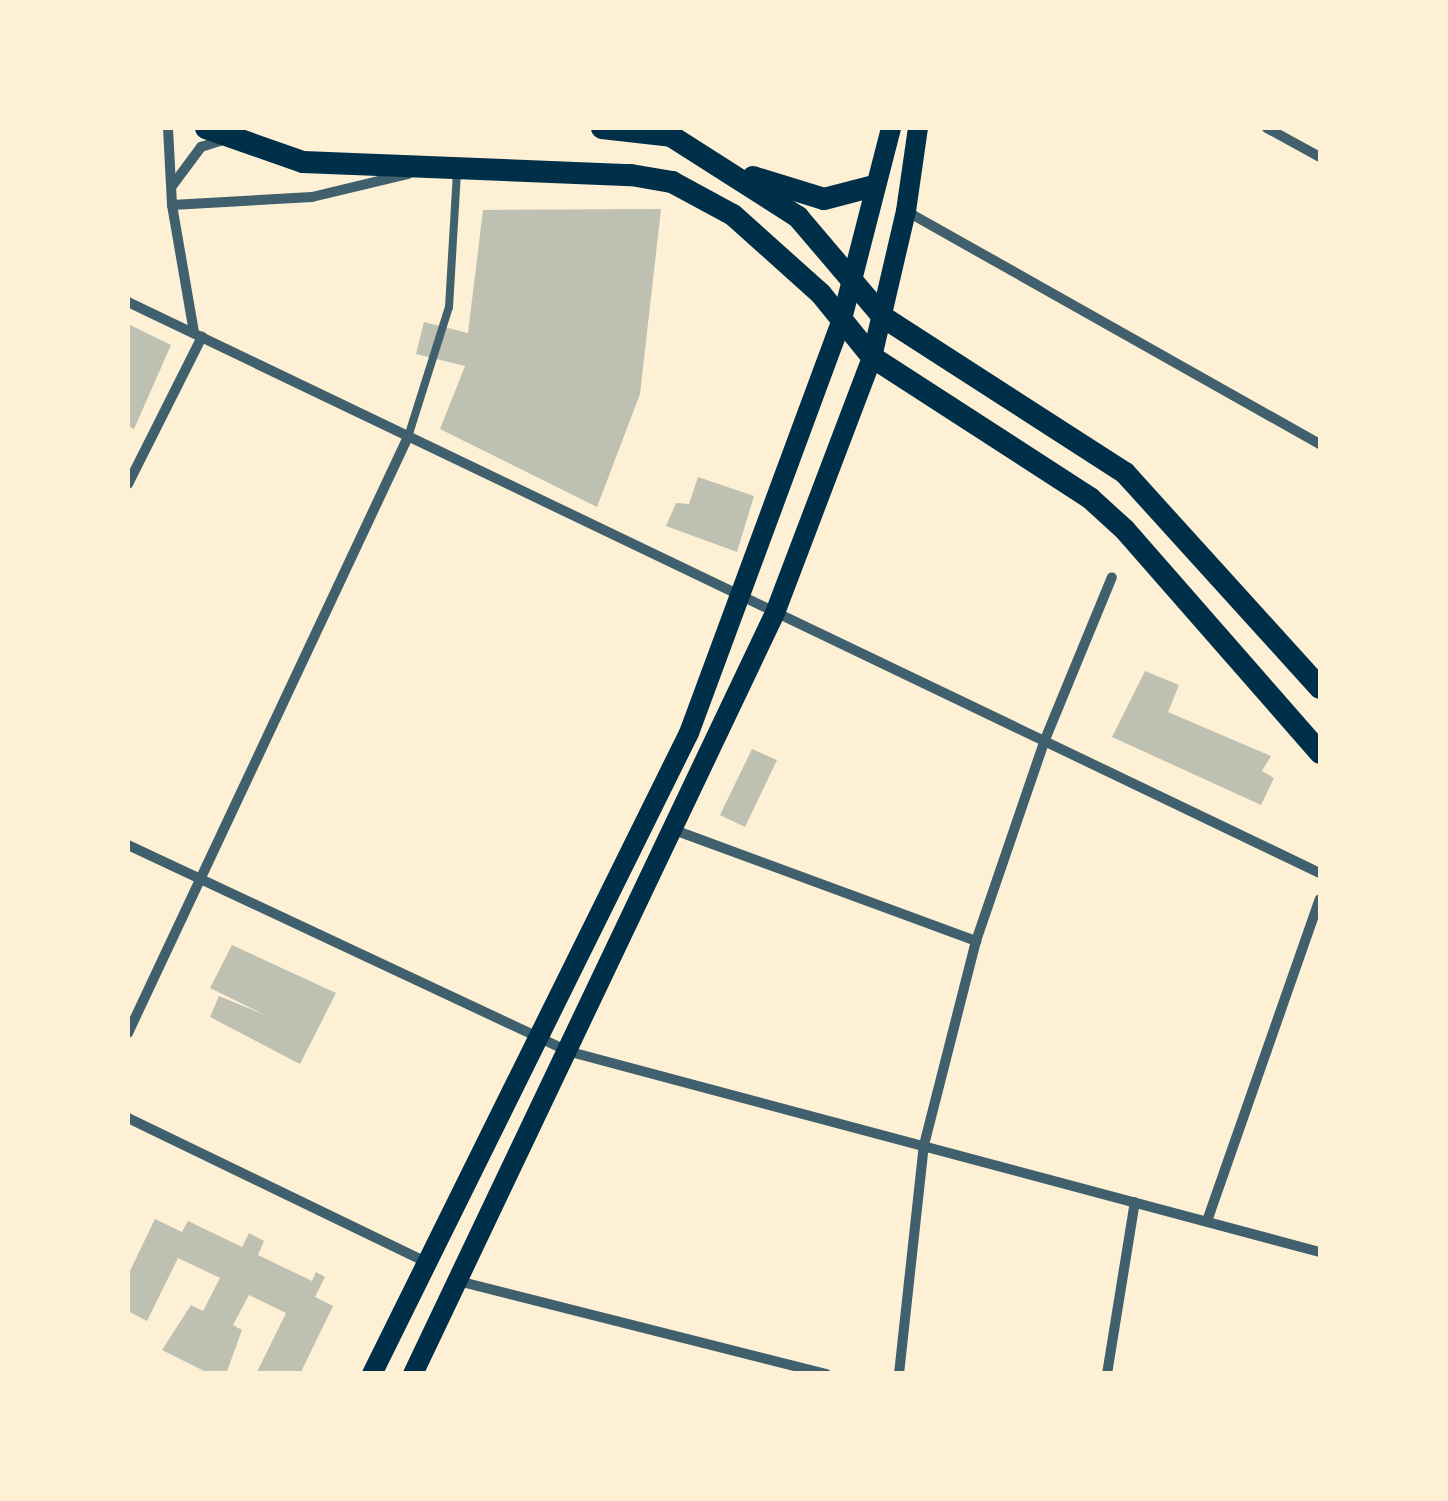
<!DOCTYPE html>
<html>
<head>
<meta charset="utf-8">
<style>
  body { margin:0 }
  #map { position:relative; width:1448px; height:1501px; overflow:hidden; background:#fdf0d5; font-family:Georgia,serif }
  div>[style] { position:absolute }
  .building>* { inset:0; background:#bec0b2 }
  .service>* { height:8px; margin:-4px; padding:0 4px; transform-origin:4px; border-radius:4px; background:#3f606c }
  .minor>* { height:10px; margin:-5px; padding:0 5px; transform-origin:5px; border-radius:5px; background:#3f606c }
  .secondary>* { height:20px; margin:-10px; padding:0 10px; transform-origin:10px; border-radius:10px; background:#003049 }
  .primary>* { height:22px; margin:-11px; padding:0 11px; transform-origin:11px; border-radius:11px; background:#003049 }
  span { translate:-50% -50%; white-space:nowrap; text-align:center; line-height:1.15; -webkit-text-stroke:10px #fdf0d5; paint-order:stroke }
  .frame { position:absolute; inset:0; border:130px solid #fdf0d5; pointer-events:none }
</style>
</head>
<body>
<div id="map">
  <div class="building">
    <div style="clip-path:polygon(661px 209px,640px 394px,597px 507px,440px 429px,465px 366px,416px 354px,424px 322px,468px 333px,483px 210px)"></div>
    <div style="clip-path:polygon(128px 324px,171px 345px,134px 429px,128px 426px)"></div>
    <div style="clip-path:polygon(698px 477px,754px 496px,737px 552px,666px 526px,676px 503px,689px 504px)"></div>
    <div style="clip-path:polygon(1145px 671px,1179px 685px,1168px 712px,1271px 756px,1262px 771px,1274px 778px,1261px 805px,1112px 737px)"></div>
    <div style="clip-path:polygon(752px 749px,777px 760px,745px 827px,720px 815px)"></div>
    <div style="clip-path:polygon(232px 945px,336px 993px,300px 1064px,210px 1017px,219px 996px,265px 1015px,210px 988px)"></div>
    <div style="clip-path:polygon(155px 1219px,182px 1232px,188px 1221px,242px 1247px,249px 1233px,264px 1241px,258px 1255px,312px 1281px,316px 1272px,325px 1277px,315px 1297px,333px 1306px,300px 1374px,256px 1374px,286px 1313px,249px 1295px,233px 1325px,242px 1330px,226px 1374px,210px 1374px,162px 1350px,191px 1305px,203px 1311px,220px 1278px,178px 1258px,147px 1321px,128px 1311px,128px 1275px)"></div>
  </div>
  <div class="service">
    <div style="left:408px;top:437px;width:136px;rotate:-72.5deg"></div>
    <div style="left:449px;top:307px;width:134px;rotate:-86.6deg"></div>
  </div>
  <div class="minor">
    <div style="left:168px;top:128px;width:77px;rotate:87deg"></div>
    <div style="left:172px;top:205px;width:130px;rotate:80.2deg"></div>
    <div style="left:1267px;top:128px;width:60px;rotate:28.7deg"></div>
    <div style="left:172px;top:186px;width:49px;rotate:-53.4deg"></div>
    <div style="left:201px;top:147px;width:23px;rotate:-18deg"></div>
    <div style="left:172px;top:205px;width:140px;rotate:-3.3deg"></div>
    <div style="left:312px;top:197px;width:99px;rotate:-13.5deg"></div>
    <div style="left:906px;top:211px;width:475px;rotate:29.4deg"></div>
    <div style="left:128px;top:302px;width:1322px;rotate:25.6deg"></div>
    <div style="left:128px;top:484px;width:165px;rotate:-63.3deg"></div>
    <div style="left:677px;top:831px;width:319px;rotate:20.2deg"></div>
    <div style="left:128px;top:845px;width:485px;rotate:25.1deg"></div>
    <div style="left:567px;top:1051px;width:779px;rotate:14.95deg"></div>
    <div style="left:128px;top:1033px;width:658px;rotate:-64.84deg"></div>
    <div style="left:128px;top:1118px;width:335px;rotate:25.8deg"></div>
    <div style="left:1207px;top:1221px;width:341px;rotate:-70.7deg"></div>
    <div style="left:458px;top:1281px;width:380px;rotate:14.2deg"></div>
    <div style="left:899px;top:1374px;width:230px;rotate:-83.8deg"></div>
    <div style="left:924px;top:1145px;width:211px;rotate:-75.7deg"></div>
    <div style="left:976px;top:941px;width:210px;rotate:-71.1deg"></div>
    <div style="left:1044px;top:742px;width:178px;rotate:-67.6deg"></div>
    <div style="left:1107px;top:1374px;width:174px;rotate:-80.8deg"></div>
  </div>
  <div class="secondary">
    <div style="left:372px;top:1374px;width:715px;rotate:-63.69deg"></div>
    <div style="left:689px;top:733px;width:441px;rotate:-69.7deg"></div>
    <div style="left:842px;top:319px;width:197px;rotate:-75.6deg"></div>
    <div style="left:413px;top:1374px;width:843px;rotate:-64.56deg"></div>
    <div style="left:775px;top:613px;width:274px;rotate:-69.2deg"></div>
    <div style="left:872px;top:357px;width:150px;rotate:-76.9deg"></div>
    <div style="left:906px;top:211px;width:84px;rotate:-81.8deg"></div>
  </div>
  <div class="primary">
    <div style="left:206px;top:128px;width:103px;rotate:19.3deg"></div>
    <div style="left:303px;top:162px;width:328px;rotate:2.3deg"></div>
    <div style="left:631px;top:175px;width:42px;rotate:9.7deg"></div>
    <div style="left:672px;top:182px;width:69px;rotate:28.4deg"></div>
    <div style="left:733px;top:215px;width:118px;rotate:41.9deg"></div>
    <div style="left:821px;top:294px;width:81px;rotate:51deg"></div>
    <div style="left:872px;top:357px;width:260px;rotate:32.9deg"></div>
    <div style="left:1090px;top:498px;width:47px;rotate:42.4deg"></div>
    <div style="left:1125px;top:530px;width:296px;rotate:48.8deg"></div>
    <div style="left:602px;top:128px;width:69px;rotate:6.6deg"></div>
    <div style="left:671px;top:136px;width:151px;rotate:32.5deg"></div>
    <div style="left:798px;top:217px;width:131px;rotate:49.6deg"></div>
    <div style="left:883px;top:317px;width:288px;rotate:32.8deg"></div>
    <div style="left:1125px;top:473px;width:290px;rotate:47.8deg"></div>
    <div style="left:753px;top:177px;width:74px;rotate:17.2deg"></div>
    <div style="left:824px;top:199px;width:52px;rotate:-14.6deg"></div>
  </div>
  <div class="frame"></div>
</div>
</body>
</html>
